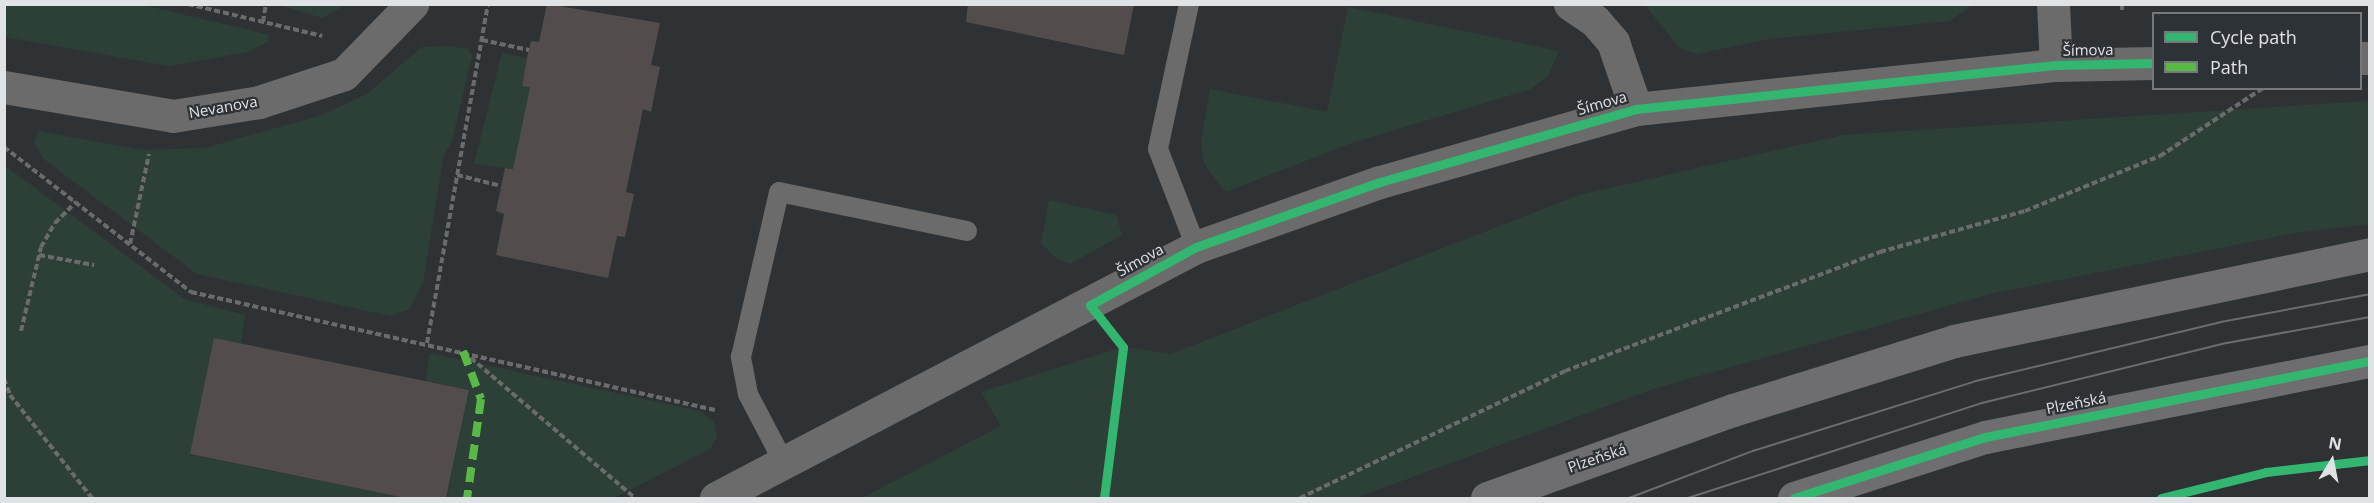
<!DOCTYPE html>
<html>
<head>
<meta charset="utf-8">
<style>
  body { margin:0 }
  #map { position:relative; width:2374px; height:503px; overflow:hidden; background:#2f3234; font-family:"Open Sans",sans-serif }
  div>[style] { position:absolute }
  .green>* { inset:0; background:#2d4037 }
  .building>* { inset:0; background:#524d4c }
  .path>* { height:4px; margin-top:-2px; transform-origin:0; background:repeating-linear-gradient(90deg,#6a6b6b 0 6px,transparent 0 9px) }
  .lane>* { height:20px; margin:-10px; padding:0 10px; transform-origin:10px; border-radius:10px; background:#6b6b6b }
  .street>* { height:33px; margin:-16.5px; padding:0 16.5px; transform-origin:16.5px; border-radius:16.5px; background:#6b6b6b }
  .secondary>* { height:33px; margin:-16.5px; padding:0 16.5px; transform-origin:16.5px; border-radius:16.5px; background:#6e6e70 }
  .tram>* { height:1.5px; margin:-0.75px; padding:0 0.75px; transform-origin:0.75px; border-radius:0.75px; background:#6a6c6d }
  .quiet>* { height:8px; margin-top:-4px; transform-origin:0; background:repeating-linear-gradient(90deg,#58b947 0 15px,transparent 0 23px) }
  .cycleway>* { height:9px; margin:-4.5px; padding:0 4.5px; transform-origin:4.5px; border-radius:4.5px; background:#33b770 }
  span { translate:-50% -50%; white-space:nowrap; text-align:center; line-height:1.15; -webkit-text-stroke:4.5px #2d3236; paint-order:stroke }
  .street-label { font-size:15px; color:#e0e3e6 }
  .frame { position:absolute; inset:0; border:6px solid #e0e3e6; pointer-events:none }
  .legend { position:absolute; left:2152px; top:12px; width:210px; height:78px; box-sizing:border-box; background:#2d3236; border:2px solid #75797c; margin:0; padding:8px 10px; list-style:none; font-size:18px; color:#e0e3e6 }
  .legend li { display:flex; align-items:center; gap:12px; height:30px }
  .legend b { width:30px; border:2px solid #75797c }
  .north { position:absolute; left:2302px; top:431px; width:60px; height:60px; -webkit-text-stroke:4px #2d3236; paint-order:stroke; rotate:10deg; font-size:16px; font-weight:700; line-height:24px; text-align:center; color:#e0e3e6 }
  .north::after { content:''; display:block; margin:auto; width:21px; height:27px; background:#e0e3e6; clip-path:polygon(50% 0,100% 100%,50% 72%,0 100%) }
</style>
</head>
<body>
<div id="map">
  <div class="green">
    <div style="clip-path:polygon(138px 4px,267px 34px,269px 41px,248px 52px,169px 66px,5px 37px,5px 5px)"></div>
    <div style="clip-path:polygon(275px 4px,345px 4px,345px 5px,323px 18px)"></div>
    <div style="clip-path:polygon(1645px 5px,1972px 5px,1950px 21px,1769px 39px,1697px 54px,1679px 48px)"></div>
    <div style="clip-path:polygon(1348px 7px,1559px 51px,1548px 76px,1531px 89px,1354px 142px,1226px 192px,1204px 164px,1201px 143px,1210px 89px,1327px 112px)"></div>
    <div style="clip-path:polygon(451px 46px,468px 49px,472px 56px,452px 140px,443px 158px,423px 283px,409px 309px,391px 316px,197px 274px,45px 160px,34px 144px,38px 131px,142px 150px,205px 148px,322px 115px,367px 94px,422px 47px)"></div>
    <div style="clip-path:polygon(502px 53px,527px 58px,522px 85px,530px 87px,513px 169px,474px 164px)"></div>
    <div style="clip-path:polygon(2369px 101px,2369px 224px,2294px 233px,1994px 293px,1653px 389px,1355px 498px,862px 498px,1001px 426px,981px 392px,1123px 347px,1171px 354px,1579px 195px,1843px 135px)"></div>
    <div style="clip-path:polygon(4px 165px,184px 299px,245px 315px,241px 344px,214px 338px,191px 455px,405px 498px,5px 498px)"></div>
    <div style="clip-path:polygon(1049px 200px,1116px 215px,1122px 235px,1070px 264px,1057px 259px,1041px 243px)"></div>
    <div style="clip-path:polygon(429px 353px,700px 411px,714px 422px,717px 437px,710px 449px,614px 498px,447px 498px,469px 390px,426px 381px)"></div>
  </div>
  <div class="building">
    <div style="clip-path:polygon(547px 4px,660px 23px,651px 65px,660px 67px,651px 112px,643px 109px,626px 192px,634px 194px,625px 237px,617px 236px,608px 278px,496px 255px,504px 214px,496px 211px,505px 168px,513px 169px,530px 87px,522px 86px,527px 58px,531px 41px,539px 42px)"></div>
    <div style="clip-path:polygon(968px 4px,1134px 4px,1124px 55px,966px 22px)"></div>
    <div style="clip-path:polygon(214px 338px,469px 390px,446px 498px,405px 498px,190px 454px)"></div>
  </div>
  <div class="path">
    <div style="left:188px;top:4px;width:138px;rotate:13.4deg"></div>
    <div style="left:2122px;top:10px;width:6px;rotate:-90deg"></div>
    <div style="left:263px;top:22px;width:18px;rotate:-81deg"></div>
    <div style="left:482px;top:40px;width:48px;rotate:12deg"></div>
    <div style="left:4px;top:147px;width:237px;rotate:37.8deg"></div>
    <div style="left:191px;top:292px;width:537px;rotate:12.69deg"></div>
    <div style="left:457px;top:175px;width:45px;rotate:14deg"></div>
    <div style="left:130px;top:244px;width:92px;rotate:-78.1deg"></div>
    <div style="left:39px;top:255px;width:56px;rotate:10.3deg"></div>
    <div style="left:21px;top:331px;width:86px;rotate:-76.6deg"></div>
    <div style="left:41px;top:247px;width:28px;rotate:-60deg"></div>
    <div style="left:55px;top:223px;width:30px;rotate:-45deg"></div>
    <div style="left:427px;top:343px;width:344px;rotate:-79.8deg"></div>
    <div style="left:464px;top:352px;width:223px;rotate:40.5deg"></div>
    <div style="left:4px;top:379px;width:17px;rotate:69deg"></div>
    <div style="left:10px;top:395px;width:132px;rotate:51.5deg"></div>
    <div style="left:1104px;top:498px;width:152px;rotate:-82.8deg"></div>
    <div style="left:1123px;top:347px;width:15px;rotate:-127deg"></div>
    <div style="left:1300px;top:498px;width:294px;rotate:-25.6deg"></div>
    <div style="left:1565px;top:371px;width:337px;rotate:-20.7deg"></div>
    <div style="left:1880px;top:252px;width:151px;rotate:-15.8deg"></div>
    <div style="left:2025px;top:211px;width:146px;rotate:-22.2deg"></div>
    <div style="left:2160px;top:156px;width:123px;rotate:-33.4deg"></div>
    <div style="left:2161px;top:498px;width:108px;rotate:-13.9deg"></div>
    <div style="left:2266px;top:472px;width:105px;rotate:-6.6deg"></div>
  </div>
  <div class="lane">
    <div style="left:1189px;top:4px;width:148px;rotate:102.1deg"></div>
    <div style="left:1158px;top:149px;width:105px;rotate:68.8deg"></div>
    <div style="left:784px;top:463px;width:78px;rotate:-117.6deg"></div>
    <div style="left:748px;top:394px;width:38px;rotate:-101deg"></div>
    <div style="left:741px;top:357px;width:169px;rotate:-77deg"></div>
    <div style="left:779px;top:192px;width:192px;rotate:11.7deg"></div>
  </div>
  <div class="street">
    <div style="left:1570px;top:4px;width:30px;rotate:34deg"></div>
    <div style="left:1595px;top:21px;width:28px;rotate:49deg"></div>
    <div style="left:1613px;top:42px;width:71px;rotate:71.1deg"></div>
    <div style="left:2053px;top:4px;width:61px;rotate:87.2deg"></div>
    <div style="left:2360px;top:58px;width:10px"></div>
    <div style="left:4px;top:87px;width:171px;rotate:9.7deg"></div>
    <div style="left:173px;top:116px;width:87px;rotate:-9.2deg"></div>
    <div style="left:259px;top:102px;width:89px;rotate:-18.2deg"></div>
    <div style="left:344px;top:74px;width:98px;rotate:-45.8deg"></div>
    <div style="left:716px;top:498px;width:542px;rotate:-27.61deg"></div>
    <div style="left:1196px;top:247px;width:195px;rotate:-19.5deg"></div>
    <div style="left:1380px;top:182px;width:266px;rotate:-15.9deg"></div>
    <div style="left:1636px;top:109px;width:422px;rotate:-6deg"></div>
    <div style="left:2056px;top:65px;width:98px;rotate:-1.2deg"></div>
  </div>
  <div class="secondary">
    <div style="left:1487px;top:498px;width:261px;rotate:-19.7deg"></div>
    <div style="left:1733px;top:410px;width:232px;rotate:-17.3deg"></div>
    <div style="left:1954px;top:341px;width:425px;rotate:-11.8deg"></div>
    <div style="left:1794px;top:498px;width:201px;rotate:-17.7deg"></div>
    <div style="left:1985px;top:437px;width:392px;rotate:-11.2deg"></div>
  </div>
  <div class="tram">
    <div style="left:1629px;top:498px;width:133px;rotate:-20.8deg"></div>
    <div style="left:1753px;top:451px;width:234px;rotate:-17.4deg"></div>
    <div style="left:1976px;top:381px;width:252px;rotate:-13.5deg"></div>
    <div style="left:2221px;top:322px;width:152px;rotate:-10.6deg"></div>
    <div style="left:1688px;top:498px;width:309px;rotate:-17.9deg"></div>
    <div style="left:1982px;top:403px;width:252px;rotate:-13.8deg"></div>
    <div style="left:2227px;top:343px;width:145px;rotate:-10.3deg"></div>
  </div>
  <div class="quiet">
    <div style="left:463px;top:351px;width:51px;rotate:69.4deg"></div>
    <div style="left:481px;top:399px;width:100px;rotate:98deg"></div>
  </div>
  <div class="cycleway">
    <div style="left:1104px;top:498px;width:152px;rotate:-82.8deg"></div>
    <div style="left:1123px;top:347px;width:53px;rotate:-128.2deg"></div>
    <div style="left:1090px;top:305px;width:121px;rotate:-28.7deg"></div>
    <div style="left:1196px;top:247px;width:195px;rotate:-19.5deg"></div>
    <div style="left:1380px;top:182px;width:266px;rotate:-15.9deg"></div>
    <div style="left:1636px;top:109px;width:422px;rotate:-6deg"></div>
    <div style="left:2056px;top:65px;width:98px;rotate:-1.2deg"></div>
    <div style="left:1794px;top:498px;width:201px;rotate:-17.7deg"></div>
    <div style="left:1985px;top:437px;width:392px;rotate:-11.2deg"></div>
    <div style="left:2161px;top:498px;width:108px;rotate:-13.9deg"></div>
    <div style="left:2266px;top:472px;width:105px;rotate:-6.6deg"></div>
  </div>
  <div class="street-label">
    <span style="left:2088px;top:50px;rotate:-1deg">Šímova</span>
    <span style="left:1602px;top:103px;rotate:-16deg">Šímova</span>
    <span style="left:223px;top:107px;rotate:-10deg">Nevanova</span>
    <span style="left:1140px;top:260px;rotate:-29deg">Šímova</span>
    <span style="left:2076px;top:403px;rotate:-11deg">Plzeňská</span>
    <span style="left:1597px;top:458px;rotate:-19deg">Plzeňská</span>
  </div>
  <div class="frame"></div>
  <ul class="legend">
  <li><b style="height:8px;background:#33b770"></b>Cycle path</li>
  <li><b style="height:8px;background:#58b947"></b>Path</li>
  </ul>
  <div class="north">N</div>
</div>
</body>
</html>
